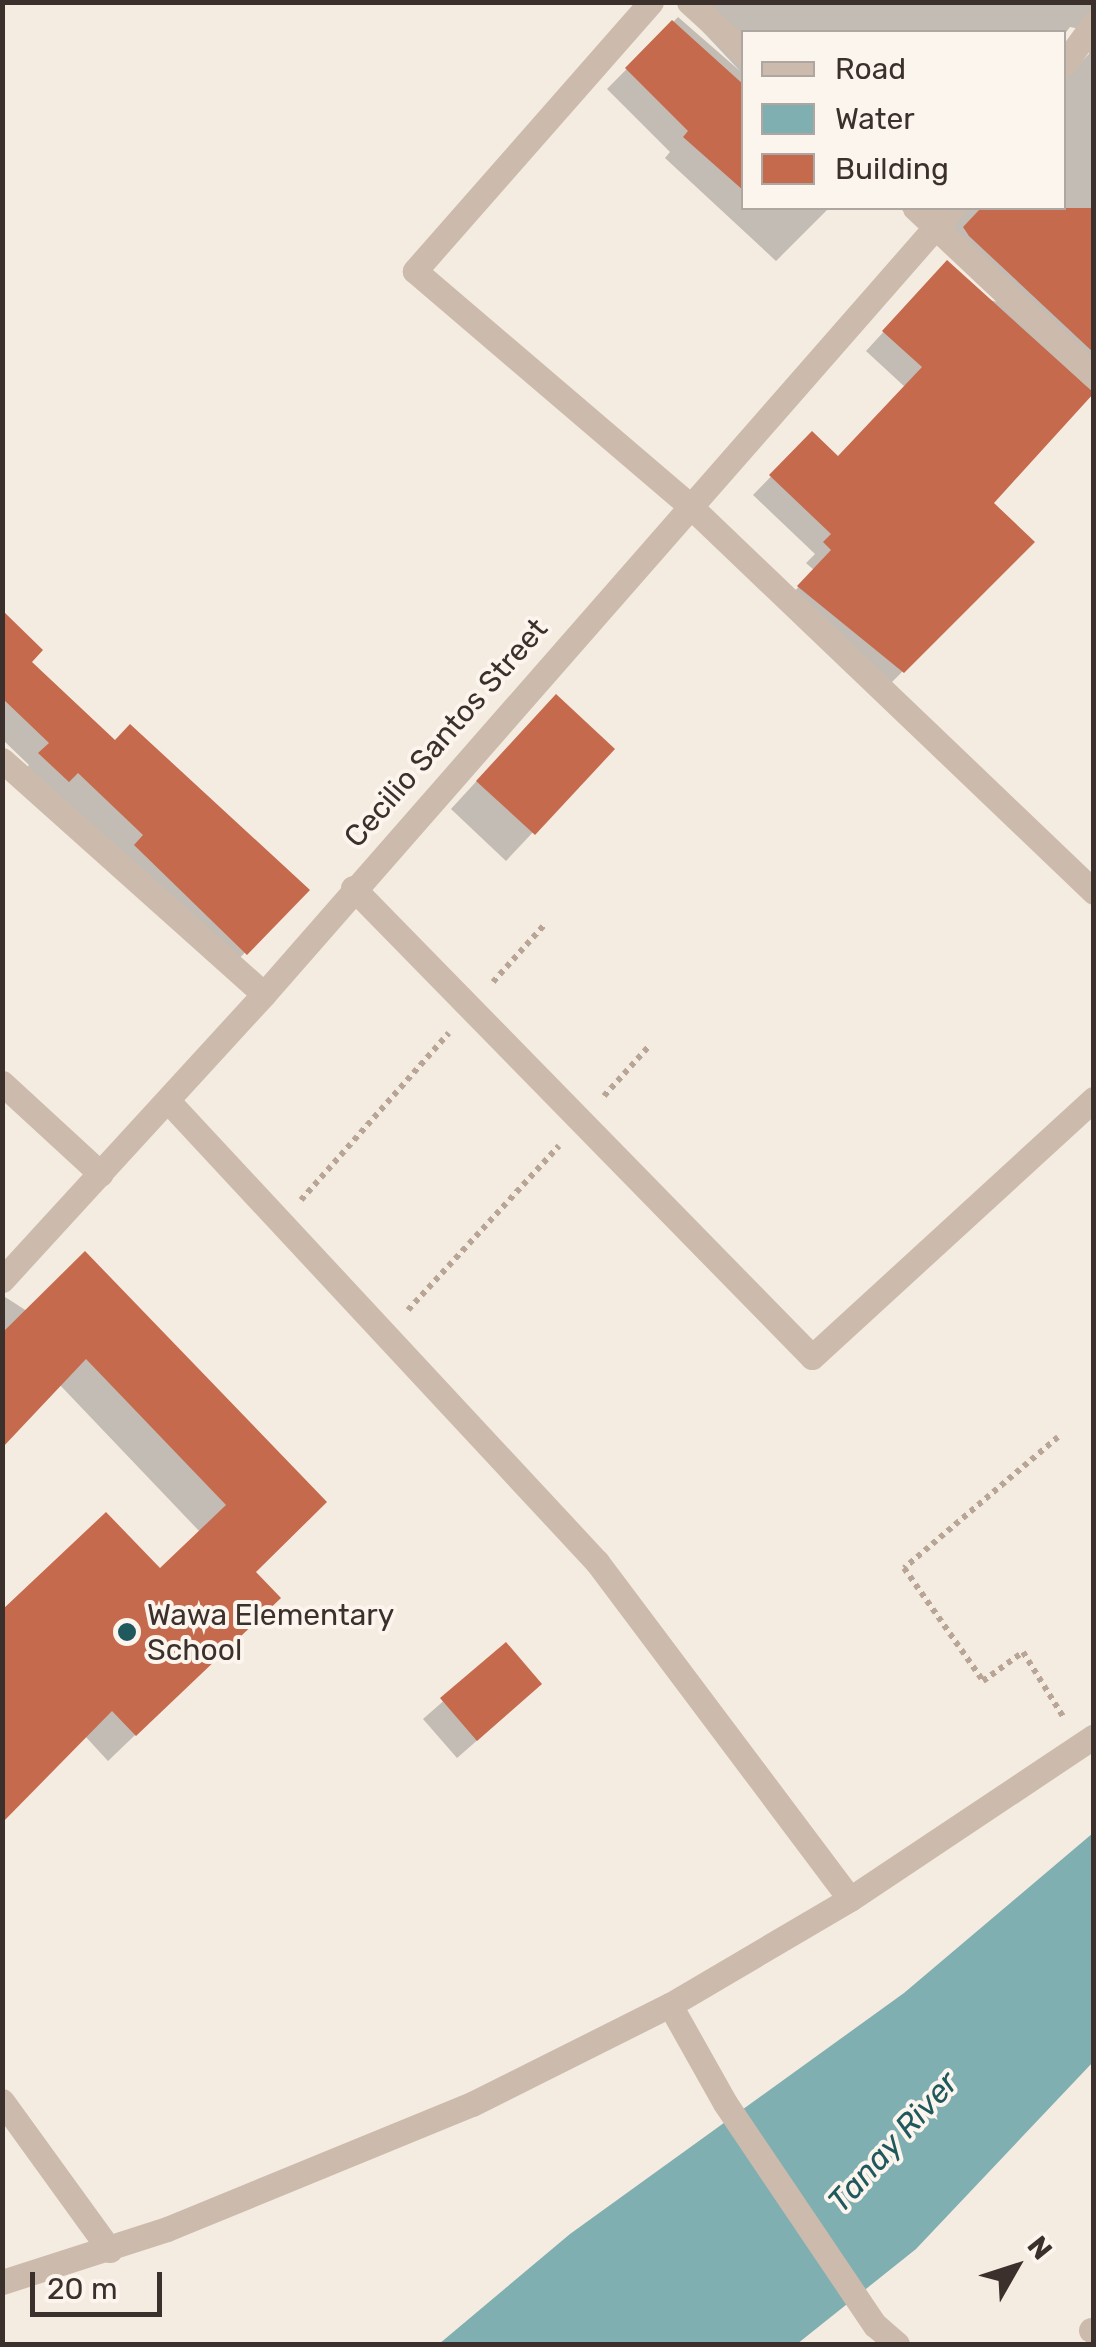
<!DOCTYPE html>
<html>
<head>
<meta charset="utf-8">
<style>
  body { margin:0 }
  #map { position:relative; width:1096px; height:2347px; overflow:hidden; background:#f4ebe1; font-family:Rubik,sans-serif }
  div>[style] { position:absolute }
  .water>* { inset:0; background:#80afb1 }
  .shadow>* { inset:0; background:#0003 }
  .building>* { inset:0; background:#c66a4d }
  .path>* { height:6px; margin-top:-3px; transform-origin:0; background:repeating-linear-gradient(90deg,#b8a596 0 5px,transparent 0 10px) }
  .minor>* { height:25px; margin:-12.5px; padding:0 12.5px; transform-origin:12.5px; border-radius:12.5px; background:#ccbbac }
  .dots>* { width:28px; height:28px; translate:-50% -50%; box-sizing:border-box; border:5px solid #fbf5ee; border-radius:50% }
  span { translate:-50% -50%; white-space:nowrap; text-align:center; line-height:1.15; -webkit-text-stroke:8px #fbf5ee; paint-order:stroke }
  .street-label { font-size:30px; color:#3b302b }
  .poi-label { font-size:30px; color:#3b302b }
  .left { translate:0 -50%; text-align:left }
  .water-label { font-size:32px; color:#20595d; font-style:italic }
  .frame { position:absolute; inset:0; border:5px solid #3b302b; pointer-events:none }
  .legend { position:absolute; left:741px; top:30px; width:325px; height:180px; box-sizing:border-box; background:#fbf5ee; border:2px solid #aea6a0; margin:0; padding:12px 18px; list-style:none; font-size:30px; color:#3b302b }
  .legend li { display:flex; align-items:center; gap:20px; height:50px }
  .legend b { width:50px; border:2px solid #aea6a0 }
  .north { position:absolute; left:966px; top:2217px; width:100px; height:100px; -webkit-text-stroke:8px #fbf5ee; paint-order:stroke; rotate:51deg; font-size:28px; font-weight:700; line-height:40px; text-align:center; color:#3b302b }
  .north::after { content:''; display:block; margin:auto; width:35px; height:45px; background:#3b302b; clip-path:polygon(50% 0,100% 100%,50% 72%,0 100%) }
  .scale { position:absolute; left:30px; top:2272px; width:132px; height:45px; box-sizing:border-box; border:5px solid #3b302b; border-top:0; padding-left:12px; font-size:30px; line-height:35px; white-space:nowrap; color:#3b302b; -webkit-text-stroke:8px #fbf5ee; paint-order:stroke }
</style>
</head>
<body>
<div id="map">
  <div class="water">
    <div style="clip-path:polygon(1093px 1833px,1093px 2062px,916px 2249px,797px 2344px,439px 2344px,570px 2234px,904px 1993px)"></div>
  </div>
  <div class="shadow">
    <div style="clip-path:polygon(675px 2px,1094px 2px,1094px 205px,1079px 224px,1094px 246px,1094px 388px,990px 503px,1032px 542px,884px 690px,781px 606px,814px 570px,806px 563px,815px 554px,753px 495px,812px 434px,838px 459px,905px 387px,866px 351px,929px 282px,997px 302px,900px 208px,1064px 208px,1064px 79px,1089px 54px,1085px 30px,1070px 27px,1064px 35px,744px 32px,744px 208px,829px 208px,776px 261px,665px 158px,670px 152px,607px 89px,678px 17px,740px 71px)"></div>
    <div style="clip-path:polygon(2px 614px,29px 662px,114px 743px,306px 890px,224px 974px,19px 776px,29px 765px,2px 739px)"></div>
    <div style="clip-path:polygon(529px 724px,611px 749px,506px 861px,451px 809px)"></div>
    <div style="clip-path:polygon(2px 1295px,324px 1502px,252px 1572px,251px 1624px,108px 1761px,85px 1736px,160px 1572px,201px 1533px,59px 1384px,2px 1445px)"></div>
    <div style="clip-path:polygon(506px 1646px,520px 1703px,457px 1758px,423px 1719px)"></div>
  </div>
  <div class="building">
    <div style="clip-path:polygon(672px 20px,744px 85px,744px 191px,683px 137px,688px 131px,625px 68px)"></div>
    <div style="clip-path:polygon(981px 208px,1094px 208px,1094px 353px,969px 236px,963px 227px)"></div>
    <div style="clip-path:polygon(947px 260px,1094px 393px,994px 503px,1035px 542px,904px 673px,797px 586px,831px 550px,823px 542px,831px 534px,769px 475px,812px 431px,838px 456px,922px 367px,882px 331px)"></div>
    <div style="clip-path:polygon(2px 610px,43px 650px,32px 662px,115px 740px,130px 724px,310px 890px,247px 955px,134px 845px,143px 835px,78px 773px,69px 782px,38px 753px,49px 743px,2px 698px)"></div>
    <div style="clip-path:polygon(556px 694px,615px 749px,535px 835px,476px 781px)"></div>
    <div style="clip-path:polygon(85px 1251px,327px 1502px,256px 1572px,281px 1598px,136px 1736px,112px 1711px,2px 1823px,2px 1610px,106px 1512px,160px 1568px,226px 1505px,86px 1359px,2px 1448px,2px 1333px)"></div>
    <div style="clip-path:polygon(506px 1642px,542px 1684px,477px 1741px,440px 1698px)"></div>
  </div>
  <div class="path">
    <div style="left:493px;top:982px;width:79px;rotate:-48.1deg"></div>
    <div style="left:604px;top:1096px;width:69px;rotate:-48deg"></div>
    <div style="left:301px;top:1200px;width:223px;rotate:-48.5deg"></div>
    <div style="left:408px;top:1310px;width:223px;rotate:-47.4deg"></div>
    <div style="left:1058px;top:1437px;width:202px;rotate:139.6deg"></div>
    <div style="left:904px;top:1568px;width:138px;rotate:55deg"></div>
    <div style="left:983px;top:1681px;width:49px;rotate:-35.9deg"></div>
    <div style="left:1023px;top:1652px;width:78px;rotate:58.2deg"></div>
  </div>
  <div class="minor">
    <div style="left:651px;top:2px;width:358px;rotate:131.3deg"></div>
    <div style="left:415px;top:271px;width:360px;rotate:40.5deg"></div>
    <div style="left:689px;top:505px;width:560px;rotate:43.7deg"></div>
    <div style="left:689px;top:2px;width:74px;rotate:42.3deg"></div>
    <div style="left:1064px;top:64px;width:51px;rotate:-53.8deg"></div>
    <div style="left:915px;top:208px;width:245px;rotate:43.2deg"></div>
    <div style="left:2px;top:760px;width:351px;rotate:41.8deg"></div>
    <div style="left:353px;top:888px;width:656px;rotate:45.62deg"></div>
    <div style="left:812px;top:1357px;width:382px;rotate:-42.5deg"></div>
    <div style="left:2px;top:1083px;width:134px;rotate:42.6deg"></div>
    <div style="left:168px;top:1101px;width:630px;rotate:47.06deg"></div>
    <div style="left:597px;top:1562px;width:421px;rotate:53.1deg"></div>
    <div style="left:2px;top:1280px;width:388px;rotate:-47.5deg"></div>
    <div style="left:264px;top:994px;width:1045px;rotate:-48.8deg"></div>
    <div style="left:670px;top:2005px;width:112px;rotate:60.7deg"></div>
    <div style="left:725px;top:2103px;width:268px;rotate:56deg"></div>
    <div style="left:875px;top:2325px;width:29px;rotate:41deg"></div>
    <div style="left:2px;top:2101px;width:184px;rotate:54.1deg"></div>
    <div style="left:2px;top:2282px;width:173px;rotate:-17.8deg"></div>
    <div style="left:167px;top:2229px;width:330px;rotate:-22.3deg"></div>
    <div style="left:472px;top:2104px;width:221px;rotate:-26.6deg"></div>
    <div style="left:670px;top:2005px;width:209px;rotate:-30.5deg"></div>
    <div style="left:850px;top:1899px;width:293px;rotate:-33.7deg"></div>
    <div style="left:1091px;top:2330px;width:4px;rotate:34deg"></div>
  </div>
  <div class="dots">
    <div style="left:127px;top:1632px;background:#20595d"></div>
  </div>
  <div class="street-label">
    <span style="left:446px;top:733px;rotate:-49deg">Cecilio Santos Street</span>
  </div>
  <div class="poi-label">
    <span class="left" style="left:147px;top:1632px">Wawa Elementary<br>School</span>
  </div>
  <div class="water-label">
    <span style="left:893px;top:2142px;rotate:-48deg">Tanay River</span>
  </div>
  <div class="frame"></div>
  <ul class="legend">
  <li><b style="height:12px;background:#ccbbac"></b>Road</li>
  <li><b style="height:28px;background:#80afb1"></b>Water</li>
  <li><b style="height:28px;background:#c66a4d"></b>Building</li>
  </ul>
  <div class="north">N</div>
  <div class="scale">20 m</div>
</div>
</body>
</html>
